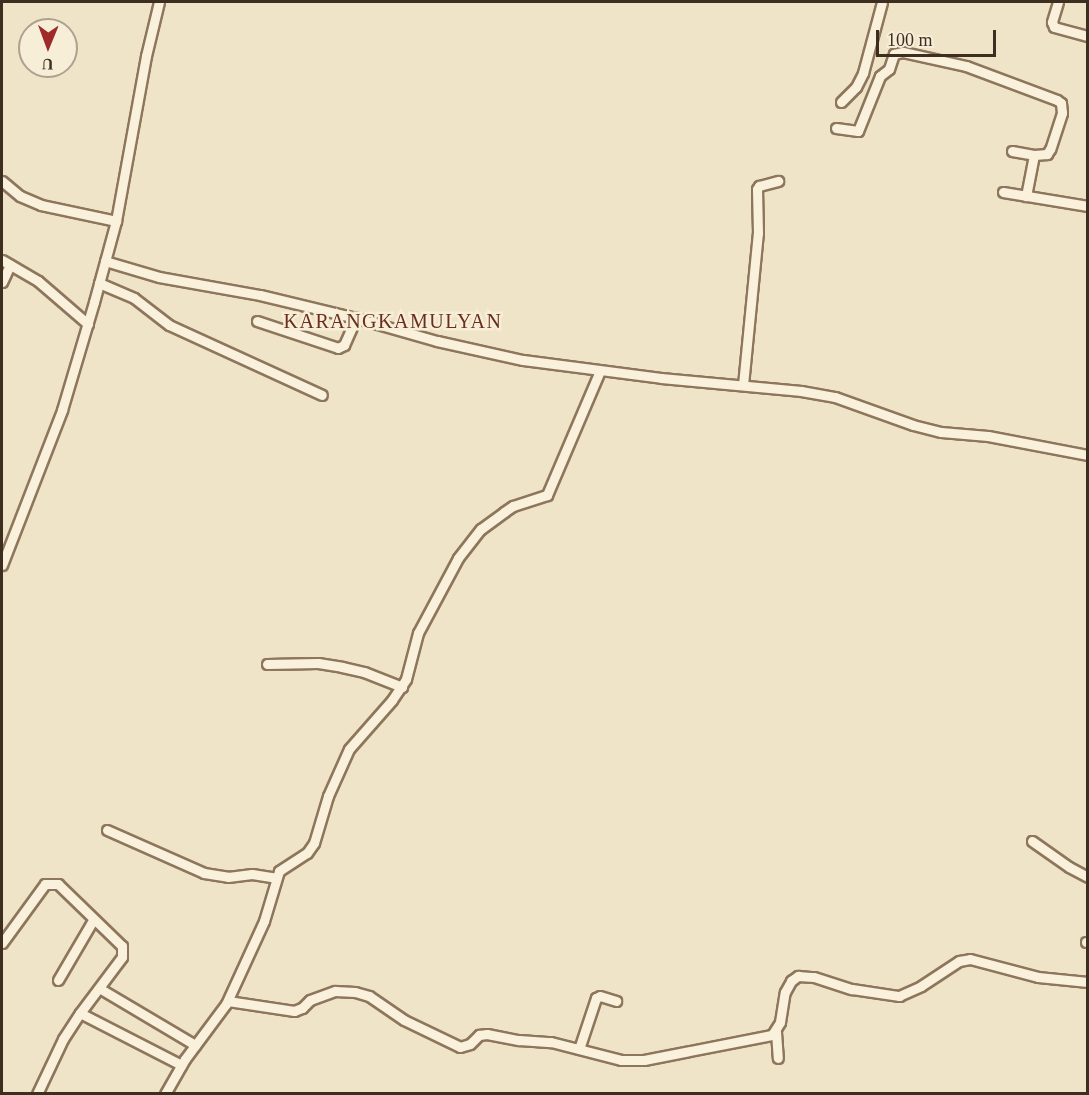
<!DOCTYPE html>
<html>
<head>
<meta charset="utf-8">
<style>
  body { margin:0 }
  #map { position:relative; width:1089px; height:1095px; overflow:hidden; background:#f0e4c8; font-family:Georgia,serif }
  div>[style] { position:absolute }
  .roads { filter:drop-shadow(2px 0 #8d765c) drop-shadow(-2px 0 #8d765c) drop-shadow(0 2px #8d765c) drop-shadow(0 -2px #8d765c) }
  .minor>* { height:9px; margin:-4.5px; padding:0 4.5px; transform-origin:4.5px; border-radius:4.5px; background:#faf1dc }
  span { translate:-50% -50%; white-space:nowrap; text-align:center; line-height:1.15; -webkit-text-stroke:5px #f7eed8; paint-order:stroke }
  .quarter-label { font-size:20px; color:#6b2e1e; letter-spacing:1.5px }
  .frame { position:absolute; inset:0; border:3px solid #3d2e20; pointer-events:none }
  .north { position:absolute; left:18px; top:18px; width:60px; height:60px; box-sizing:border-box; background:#f7eed8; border:2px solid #ada18e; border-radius:50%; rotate:181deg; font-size:16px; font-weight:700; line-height:24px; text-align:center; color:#3d2e20 }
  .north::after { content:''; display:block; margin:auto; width:21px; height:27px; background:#9e2a2b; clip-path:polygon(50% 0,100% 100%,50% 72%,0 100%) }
  .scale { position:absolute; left:876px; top:30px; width:120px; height:27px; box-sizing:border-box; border:3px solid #3d2e20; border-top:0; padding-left:8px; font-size:18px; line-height:21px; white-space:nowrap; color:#3d2e20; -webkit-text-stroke:4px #f7eed8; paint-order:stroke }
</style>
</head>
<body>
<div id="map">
  <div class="roads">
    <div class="minor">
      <div style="left:1058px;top:2px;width:21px;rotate:107deg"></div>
      <div style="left:1052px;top:22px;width:5px;rotate:68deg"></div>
      <div style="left:1054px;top:27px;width:35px;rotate:15deg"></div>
      <div style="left:841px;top:102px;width:21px;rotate:-45deg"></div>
      <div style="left:856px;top:87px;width:16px;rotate:-63deg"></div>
      <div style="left:863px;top:73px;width:73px;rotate:-75deg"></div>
      <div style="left:836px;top:128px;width:22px;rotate:8deg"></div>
      <div style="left:858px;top:131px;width:59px;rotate:-68.2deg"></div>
      <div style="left:880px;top:76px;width:11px;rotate:-38deg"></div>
      <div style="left:889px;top:69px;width:16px;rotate:-72deg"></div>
      <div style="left:894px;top:54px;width:9px;rotate:-13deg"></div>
      <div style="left:903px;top:52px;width:65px;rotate:12.5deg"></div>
      <div style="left:966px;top:66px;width:97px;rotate:20.5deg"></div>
      <div style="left:1057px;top:100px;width:5px;rotate:37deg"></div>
      <div style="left:1061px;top:103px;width:10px;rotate:84deg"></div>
      <div style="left:1062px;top:113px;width:38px;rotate:108deg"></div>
      <div style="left:1050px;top:149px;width:6px;rotate:121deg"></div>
      <div style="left:1047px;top:154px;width:13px;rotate:176deg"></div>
      <div style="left:1012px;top:151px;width:22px;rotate:10deg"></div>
      <div style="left:1034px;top:155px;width:42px;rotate:101deg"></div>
      <div style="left:2px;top:181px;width:23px;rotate:40deg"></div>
      <div style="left:20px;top:196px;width:23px;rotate:23deg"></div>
      <div style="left:41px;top:205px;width:77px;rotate:12deg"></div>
      <div style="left:1003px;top:192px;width:86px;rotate:9.4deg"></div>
      <div style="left:2px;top:260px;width:42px;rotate:30.3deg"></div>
      <div style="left:38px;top:281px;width:66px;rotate:40.7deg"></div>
      <div style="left:105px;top:261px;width:56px;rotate:16.5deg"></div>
      <div style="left:159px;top:277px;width:103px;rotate:10.1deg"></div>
      <div style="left:260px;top:295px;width:99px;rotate:13.5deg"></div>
      <div style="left:356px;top:318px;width:84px;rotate:15.9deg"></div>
      <div style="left:437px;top:341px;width:88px;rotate:12.5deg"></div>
      <div style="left:523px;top:360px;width:139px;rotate:7.4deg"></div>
      <div style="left:661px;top:378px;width:141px;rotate:5.3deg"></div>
      <div style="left:801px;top:391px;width:35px;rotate:10deg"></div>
      <div style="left:835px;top:397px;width:83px;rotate:19.7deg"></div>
      <div style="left:913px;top:425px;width:29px;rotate:14deg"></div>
      <div style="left:941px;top:432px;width:47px;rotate:4.9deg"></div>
      <div style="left:988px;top:436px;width:102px;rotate:10.8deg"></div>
      <div style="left:2px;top:282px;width:19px;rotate:-65deg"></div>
      <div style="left:99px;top:283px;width:38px;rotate:23deg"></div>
      <div style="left:134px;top:298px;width:44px;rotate:37.6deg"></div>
      <div style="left:169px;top:325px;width:168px;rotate:24.6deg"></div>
      <div style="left:257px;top:321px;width:85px;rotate:18.4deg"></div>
      <div style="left:338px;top:348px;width:7px;rotate:-27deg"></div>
      <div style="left:344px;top:345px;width:30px;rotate:-66deg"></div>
      <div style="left:743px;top:385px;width:153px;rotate:-84.4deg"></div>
      <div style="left:758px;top:233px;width:44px;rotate:-91.3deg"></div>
      <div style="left:757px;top:189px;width:4px;rotate:-56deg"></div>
      <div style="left:759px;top:186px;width:20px;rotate:-15deg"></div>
      <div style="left:2px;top:565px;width:166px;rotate:-68.8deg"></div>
      <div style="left:62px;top:410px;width:113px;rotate:-73.5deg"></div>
      <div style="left:94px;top:302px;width:84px;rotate:-74.8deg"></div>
      <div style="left:116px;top:221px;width:168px;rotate:-79.7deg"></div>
      <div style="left:146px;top:56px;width:56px;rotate:-76.5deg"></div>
      <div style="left:267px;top:664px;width:51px;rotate:-1.1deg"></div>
      <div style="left:318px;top:663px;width:24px;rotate:9deg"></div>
      <div style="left:342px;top:667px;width:23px;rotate:13deg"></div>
      <div style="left:364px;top:672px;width:41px;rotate:21.5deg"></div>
      <div style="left:107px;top:830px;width:106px;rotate:23.9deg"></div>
      <div style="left:204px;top:873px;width:24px;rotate:9deg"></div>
      <div style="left:228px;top:877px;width:24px;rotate:-7deg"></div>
      <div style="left:252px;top:874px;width:24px;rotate:9deg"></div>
      <div style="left:1032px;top:841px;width:45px;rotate:35.1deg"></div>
      <div style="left:1069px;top:867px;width:21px;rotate:28deg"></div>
      <div style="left:1086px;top:942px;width:2px"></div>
      <div style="left:2px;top:943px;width:73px;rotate:-53.9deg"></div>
      <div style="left:45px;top:884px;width:13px"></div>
      <div style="left:58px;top:884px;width:89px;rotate:44.1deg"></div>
      <div style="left:122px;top:946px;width:11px;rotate:90deg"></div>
      <div style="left:122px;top:957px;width:70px;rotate:126.9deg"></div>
      <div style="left:58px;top:980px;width:69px;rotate:-59.7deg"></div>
      <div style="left:99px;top:988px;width:112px;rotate:30.7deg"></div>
      <div style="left:228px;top:1001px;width:67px;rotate:8.6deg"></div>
      <div style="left:294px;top:1011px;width:9px;rotate:-21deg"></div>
      <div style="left:302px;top:1008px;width:11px;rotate:-45deg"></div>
      <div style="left:310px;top:1000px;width:27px;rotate:-20deg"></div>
      <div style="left:335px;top:991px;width:20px;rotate:3deg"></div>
      <div style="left:355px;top:992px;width:15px;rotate:16deg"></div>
      <div style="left:369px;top:996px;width:42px;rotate:34.4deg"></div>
      <div style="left:404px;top:1020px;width:62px;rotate:25.7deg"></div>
      <div style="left:460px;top:1047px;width:10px;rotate:-17deg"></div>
      <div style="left:470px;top:1044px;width:13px;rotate:-45deg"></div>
      <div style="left:479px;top:1035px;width:8px;rotate:-7deg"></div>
      <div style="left:487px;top:1034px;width:33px;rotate:11deg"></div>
      <div style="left:519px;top:1040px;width:32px;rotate:4deg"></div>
      <div style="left:551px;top:1042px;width:72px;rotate:14.4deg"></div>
      <div style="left:621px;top:1060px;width:23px"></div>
      <div style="left:644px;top:1060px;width:130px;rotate:-11.1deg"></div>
      <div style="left:772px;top:1035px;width:15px;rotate:-58deg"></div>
      <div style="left:780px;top:1022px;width:30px;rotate:-81deg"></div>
      <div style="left:785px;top:992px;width:13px;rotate:-61deg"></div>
      <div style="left:791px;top:981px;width:9px;rotate:-36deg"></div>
      <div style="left:798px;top:976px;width:16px;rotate:4deg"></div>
      <div style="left:814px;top:977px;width:40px;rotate:18deg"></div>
      <div style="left:852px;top:989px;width:48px;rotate:8.5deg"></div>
      <div style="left:899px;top:996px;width:24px;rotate:-24deg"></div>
      <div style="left:921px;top:986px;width:45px;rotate:-33.3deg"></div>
      <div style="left:959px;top:961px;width:11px;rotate:-10deg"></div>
      <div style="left:970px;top:959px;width:70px;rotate:14.8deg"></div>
      <div style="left:1038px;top:977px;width:50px;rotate:5.7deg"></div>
      <div style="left:776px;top:1032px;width:26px;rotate:86deg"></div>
      <div style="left:579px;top:1049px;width:54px;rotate:-71.6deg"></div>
      <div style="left:596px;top:998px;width:4px;rotate:-27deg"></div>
      <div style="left:600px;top:996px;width:17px;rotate:17deg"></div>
      <div style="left:37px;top:1094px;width:61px;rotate:-64.7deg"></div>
      <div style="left:63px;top:1039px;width:31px;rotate:-57deg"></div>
      <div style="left:80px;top:1013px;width:114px;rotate:27.2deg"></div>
      <div style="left:165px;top:1094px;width:40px;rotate:-60.3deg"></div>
      <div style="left:185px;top:1059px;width:69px;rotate:-53.3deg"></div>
      <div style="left:226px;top:1004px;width:91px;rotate:-65.4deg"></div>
      <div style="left:264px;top:921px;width:52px;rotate:-73.3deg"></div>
      <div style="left:279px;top:871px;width:33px;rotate:-33deg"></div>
      <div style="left:307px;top:853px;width:12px;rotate:-55deg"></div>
      <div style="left:314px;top:843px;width:49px;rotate:-73.4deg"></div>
      <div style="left:328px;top:796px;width:51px;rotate:-65.9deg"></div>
      <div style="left:349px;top:749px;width:65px;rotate:-48.7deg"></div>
      <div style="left:392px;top:700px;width:25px;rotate:-56deg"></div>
      <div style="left:406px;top:679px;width:48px;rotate:-75.4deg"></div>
      <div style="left:418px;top:633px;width:85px;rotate:-61.9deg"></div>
      <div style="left:458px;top:558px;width:37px;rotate:-52deg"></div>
      <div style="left:481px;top:529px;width:29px;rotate:-36deg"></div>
      <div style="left:504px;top:512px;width:11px;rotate:-34deg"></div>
      <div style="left:513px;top:506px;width:36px;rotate:-18deg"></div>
      <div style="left:547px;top:495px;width:135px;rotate:-66.9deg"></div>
    </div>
  </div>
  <div class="quarter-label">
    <span style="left:393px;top:321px">KARANGKAMULYAN</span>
  </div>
  <div class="frame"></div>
  <div class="north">U</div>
  <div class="scale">100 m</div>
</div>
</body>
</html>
